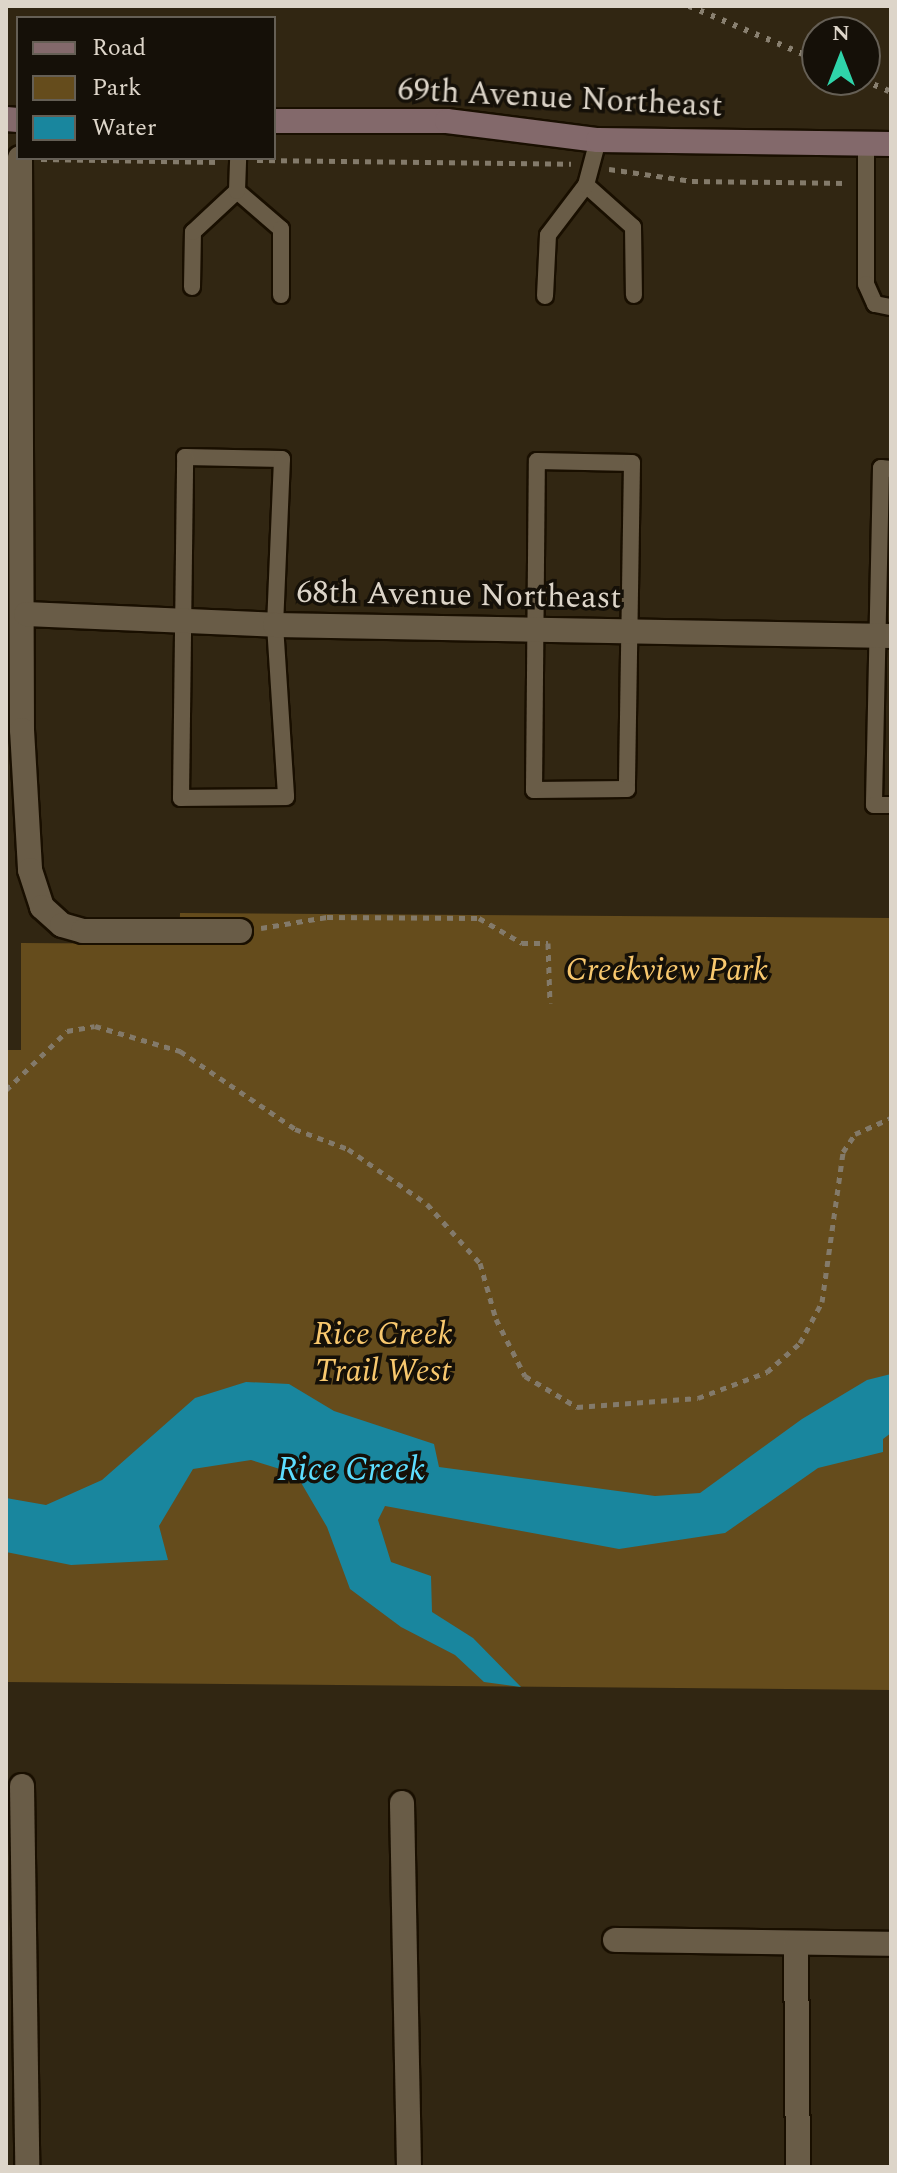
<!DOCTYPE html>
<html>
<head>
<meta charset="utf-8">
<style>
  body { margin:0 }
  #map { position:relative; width:897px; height:2173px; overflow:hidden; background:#312612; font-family:Spectral,serif }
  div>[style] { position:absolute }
  .green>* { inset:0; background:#654c1c }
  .water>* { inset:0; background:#19869e }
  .path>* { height:5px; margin-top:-2.5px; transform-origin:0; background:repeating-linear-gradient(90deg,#837a6a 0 6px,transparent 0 12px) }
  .roads { filter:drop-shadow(2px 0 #190f00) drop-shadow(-2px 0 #190f00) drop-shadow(0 2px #190f00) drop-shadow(0 -2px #190f00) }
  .lane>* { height:16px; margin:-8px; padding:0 8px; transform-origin:8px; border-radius:8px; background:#695c47 }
  .street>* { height:24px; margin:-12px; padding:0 12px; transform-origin:12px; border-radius:12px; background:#695c47 }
  .secondary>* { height:24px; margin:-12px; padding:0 12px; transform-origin:12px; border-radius:12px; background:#83696b }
  .rail>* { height:6px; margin-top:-3px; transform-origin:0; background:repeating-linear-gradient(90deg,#898070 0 4px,transparent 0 12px) }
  span { translate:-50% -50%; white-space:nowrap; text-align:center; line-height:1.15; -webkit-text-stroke:7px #151008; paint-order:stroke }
  .street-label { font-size:32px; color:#ddd5c9 }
  .park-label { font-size:32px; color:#f8c86e; font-style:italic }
  .water-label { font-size:34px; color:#5ddeff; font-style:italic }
  .frame { position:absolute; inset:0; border:8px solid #ddd5c9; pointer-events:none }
  .legend { position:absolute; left:16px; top:16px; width:260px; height:144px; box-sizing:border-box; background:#151008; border:2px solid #655f55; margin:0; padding:10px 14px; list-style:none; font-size:24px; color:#ddd5c9 }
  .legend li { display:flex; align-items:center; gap:16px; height:40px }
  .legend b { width:40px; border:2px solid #655f55 }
  .north { position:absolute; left:801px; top:16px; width:80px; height:80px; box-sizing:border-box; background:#151008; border:2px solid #655f55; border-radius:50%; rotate:0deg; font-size:22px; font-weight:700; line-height:32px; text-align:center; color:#ddd5c9 }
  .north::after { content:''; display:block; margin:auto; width:28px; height:36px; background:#2fd4aa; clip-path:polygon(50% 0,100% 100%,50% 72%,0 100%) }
</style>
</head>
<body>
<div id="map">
  <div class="green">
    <div style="clip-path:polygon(180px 913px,891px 918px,891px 1690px,6px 1682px,6px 1050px,21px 1050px,21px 943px,179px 944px)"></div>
  </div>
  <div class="water">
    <div style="clip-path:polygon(891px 1374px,891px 1433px,883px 1439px,883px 1452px,818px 1468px,725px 1533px,619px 1549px,385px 1506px,378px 1520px,391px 1562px,431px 1576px,432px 1612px,473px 1638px,521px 1687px,484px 1682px,455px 1655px,401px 1627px,350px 1589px,327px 1527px,296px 1474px,251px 1460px,193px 1469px,159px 1526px,168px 1560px,71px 1565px,6px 1552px,6px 1498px,46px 1505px,102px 1480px,195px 1398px,246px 1382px,289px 1384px,334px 1411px,434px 1444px,439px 1467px,655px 1496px,700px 1493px,802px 1419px,867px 1380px)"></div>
  </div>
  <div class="path">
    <div style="left:41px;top:159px;width:178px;rotate:1deg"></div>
    <div style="left:257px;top:160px;width:314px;rotate:0.7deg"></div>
    <div style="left:609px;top:169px;width:84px;rotate:8.2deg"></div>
    <div style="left:692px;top:181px;width:154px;rotate:0.7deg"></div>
    <div style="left:261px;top:928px;width:67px;rotate:-9.5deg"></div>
    <div style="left:327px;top:917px;width:152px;rotate:0.4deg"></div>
    <div style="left:479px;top:918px;width:50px;rotate:30.2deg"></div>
    <div style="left:522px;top:943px;width:26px"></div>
    <div style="left:548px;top:943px;width:60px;rotate:88.1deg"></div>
    <div style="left:6px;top:1090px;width:85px;rotate:-44deg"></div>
    <div style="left:67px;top:1031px;width:28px;rotate:-10deg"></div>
    <div style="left:95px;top:1026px;width:89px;rotate:16.4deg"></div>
    <div style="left:180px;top:1051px;width:139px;rotate:34.1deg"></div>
    <div style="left:295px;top:1129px;width:57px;rotate:20.7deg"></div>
    <div style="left:348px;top:1149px;width:96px;rotate:34.8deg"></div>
    <div style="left:427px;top:1204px;width:79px;rotate:48.1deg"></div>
    <div style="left:480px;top:1263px;width:58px;rotate:74.1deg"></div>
    <div style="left:496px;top:1319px;width:64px;rotate:63deg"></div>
    <div style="left:525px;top:1376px;width:61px;rotate:30.8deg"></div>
    <div style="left:577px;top:1407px;width:121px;rotate:-4.3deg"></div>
    <div style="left:698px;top:1398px;width:74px;rotate:-20.6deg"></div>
    <div style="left:767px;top:1372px;width:44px;rotate:-41.3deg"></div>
    <div style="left:800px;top:1343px;width:47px;rotate:-61.8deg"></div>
    <div style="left:822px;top:1302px;width:151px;rotate:-82deg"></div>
    <div style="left:843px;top:1152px;width:22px;rotate:-56deg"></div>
    <div style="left:855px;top:1134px;width:39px;rotate:-24deg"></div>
  </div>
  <div class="roads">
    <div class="lane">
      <div style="left:866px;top:144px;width:140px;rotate:90deg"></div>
      <div style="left:866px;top:284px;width:22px;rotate:66deg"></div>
      <div style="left:875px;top:304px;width:16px;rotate:11deg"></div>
      <div style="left:586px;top:185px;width:63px;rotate:41.8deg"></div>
      <div style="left:633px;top:227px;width:68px;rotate:89.2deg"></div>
      <div style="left:237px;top:191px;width:58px;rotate:40.8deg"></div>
      <div style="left:281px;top:229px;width:66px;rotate:90deg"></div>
      <div style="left:192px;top:287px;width:55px;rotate:-89deg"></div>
      <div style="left:193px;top:232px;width:60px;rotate:-43deg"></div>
      <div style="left:237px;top:191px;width:33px;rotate:-88deg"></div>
      <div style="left:545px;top:296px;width:61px;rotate:-87.2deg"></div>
      <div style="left:548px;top:235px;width:63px;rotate:-52.8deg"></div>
      <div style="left:586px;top:185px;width:47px;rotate:-75.1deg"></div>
      <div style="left:185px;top:457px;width:97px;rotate:1.2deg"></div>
      <div style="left:282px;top:459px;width:166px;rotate:92.4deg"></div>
      <div style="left:275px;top:625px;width:172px;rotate:86.3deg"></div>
      <div style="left:286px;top:797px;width:105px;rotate:179.5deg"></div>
      <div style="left:181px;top:798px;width:341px;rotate:-89.3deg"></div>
      <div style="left:537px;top:461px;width:95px;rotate:1.2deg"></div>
      <div style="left:632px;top:463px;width:326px;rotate:90.9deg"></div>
      <div style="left:627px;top:789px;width:93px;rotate:179.4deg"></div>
      <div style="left:534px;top:790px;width:329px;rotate:-89.5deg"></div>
      <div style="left:891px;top:469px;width:10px;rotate:-174deg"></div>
      <div style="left:881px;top:468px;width:337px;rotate:91.2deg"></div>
      <div style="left:874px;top:805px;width:17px"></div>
    </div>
    <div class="street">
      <div style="left:20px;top:158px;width:572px;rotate:89.8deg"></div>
      <div style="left:22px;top:730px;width:140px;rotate:86.7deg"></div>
      <div style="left:30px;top:870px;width:39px;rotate:72deg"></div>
      <div style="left:42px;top:907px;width:27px;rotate:42deg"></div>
      <div style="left:62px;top:925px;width:22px;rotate:16deg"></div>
      <div style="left:83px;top:931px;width:157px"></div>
      <div style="left:26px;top:614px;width:249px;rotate:2.5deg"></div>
      <div style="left:275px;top:625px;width:616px;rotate:1.02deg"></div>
      <div style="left:22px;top:1786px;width:381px;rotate:89.2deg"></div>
      <div style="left:402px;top:1803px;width:364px;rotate:88.9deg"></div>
      <div style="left:615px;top:1940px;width:276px;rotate:0.8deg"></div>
      <div style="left:796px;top:1943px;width:224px;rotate:89.5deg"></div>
    </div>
    <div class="secondary">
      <div style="left:6px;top:119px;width:12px;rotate:5deg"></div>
      <div style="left:274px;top:121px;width:173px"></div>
      <div style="left:447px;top:121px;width:152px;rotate:7.2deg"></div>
      <div style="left:598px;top:140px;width:293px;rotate:0.8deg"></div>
    </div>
  </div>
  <div class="rail">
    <div style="left:689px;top:6px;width:139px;rotate:22.9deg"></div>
    <div style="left:863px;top:80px;width:30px;rotate:23deg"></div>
  </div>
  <div class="street-label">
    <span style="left:560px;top:99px;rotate:3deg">69th Avenue Northeast</span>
    <span style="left:459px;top:596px;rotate:1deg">68th Avenue Northeast</span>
  </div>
  <div class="park-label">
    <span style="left:667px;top:971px">Creekview Park</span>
    <span style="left:383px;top:1354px">Rice Creek<br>Trail West</span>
  </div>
  <div class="water-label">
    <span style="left:351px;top:1471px">Rice Creek</span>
  </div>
  <div class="frame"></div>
  <ul class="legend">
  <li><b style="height:10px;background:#83696b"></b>Road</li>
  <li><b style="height:22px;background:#654c1c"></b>Park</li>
  <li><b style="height:22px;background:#19869e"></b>Water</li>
  </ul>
  <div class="north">N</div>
</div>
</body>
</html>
